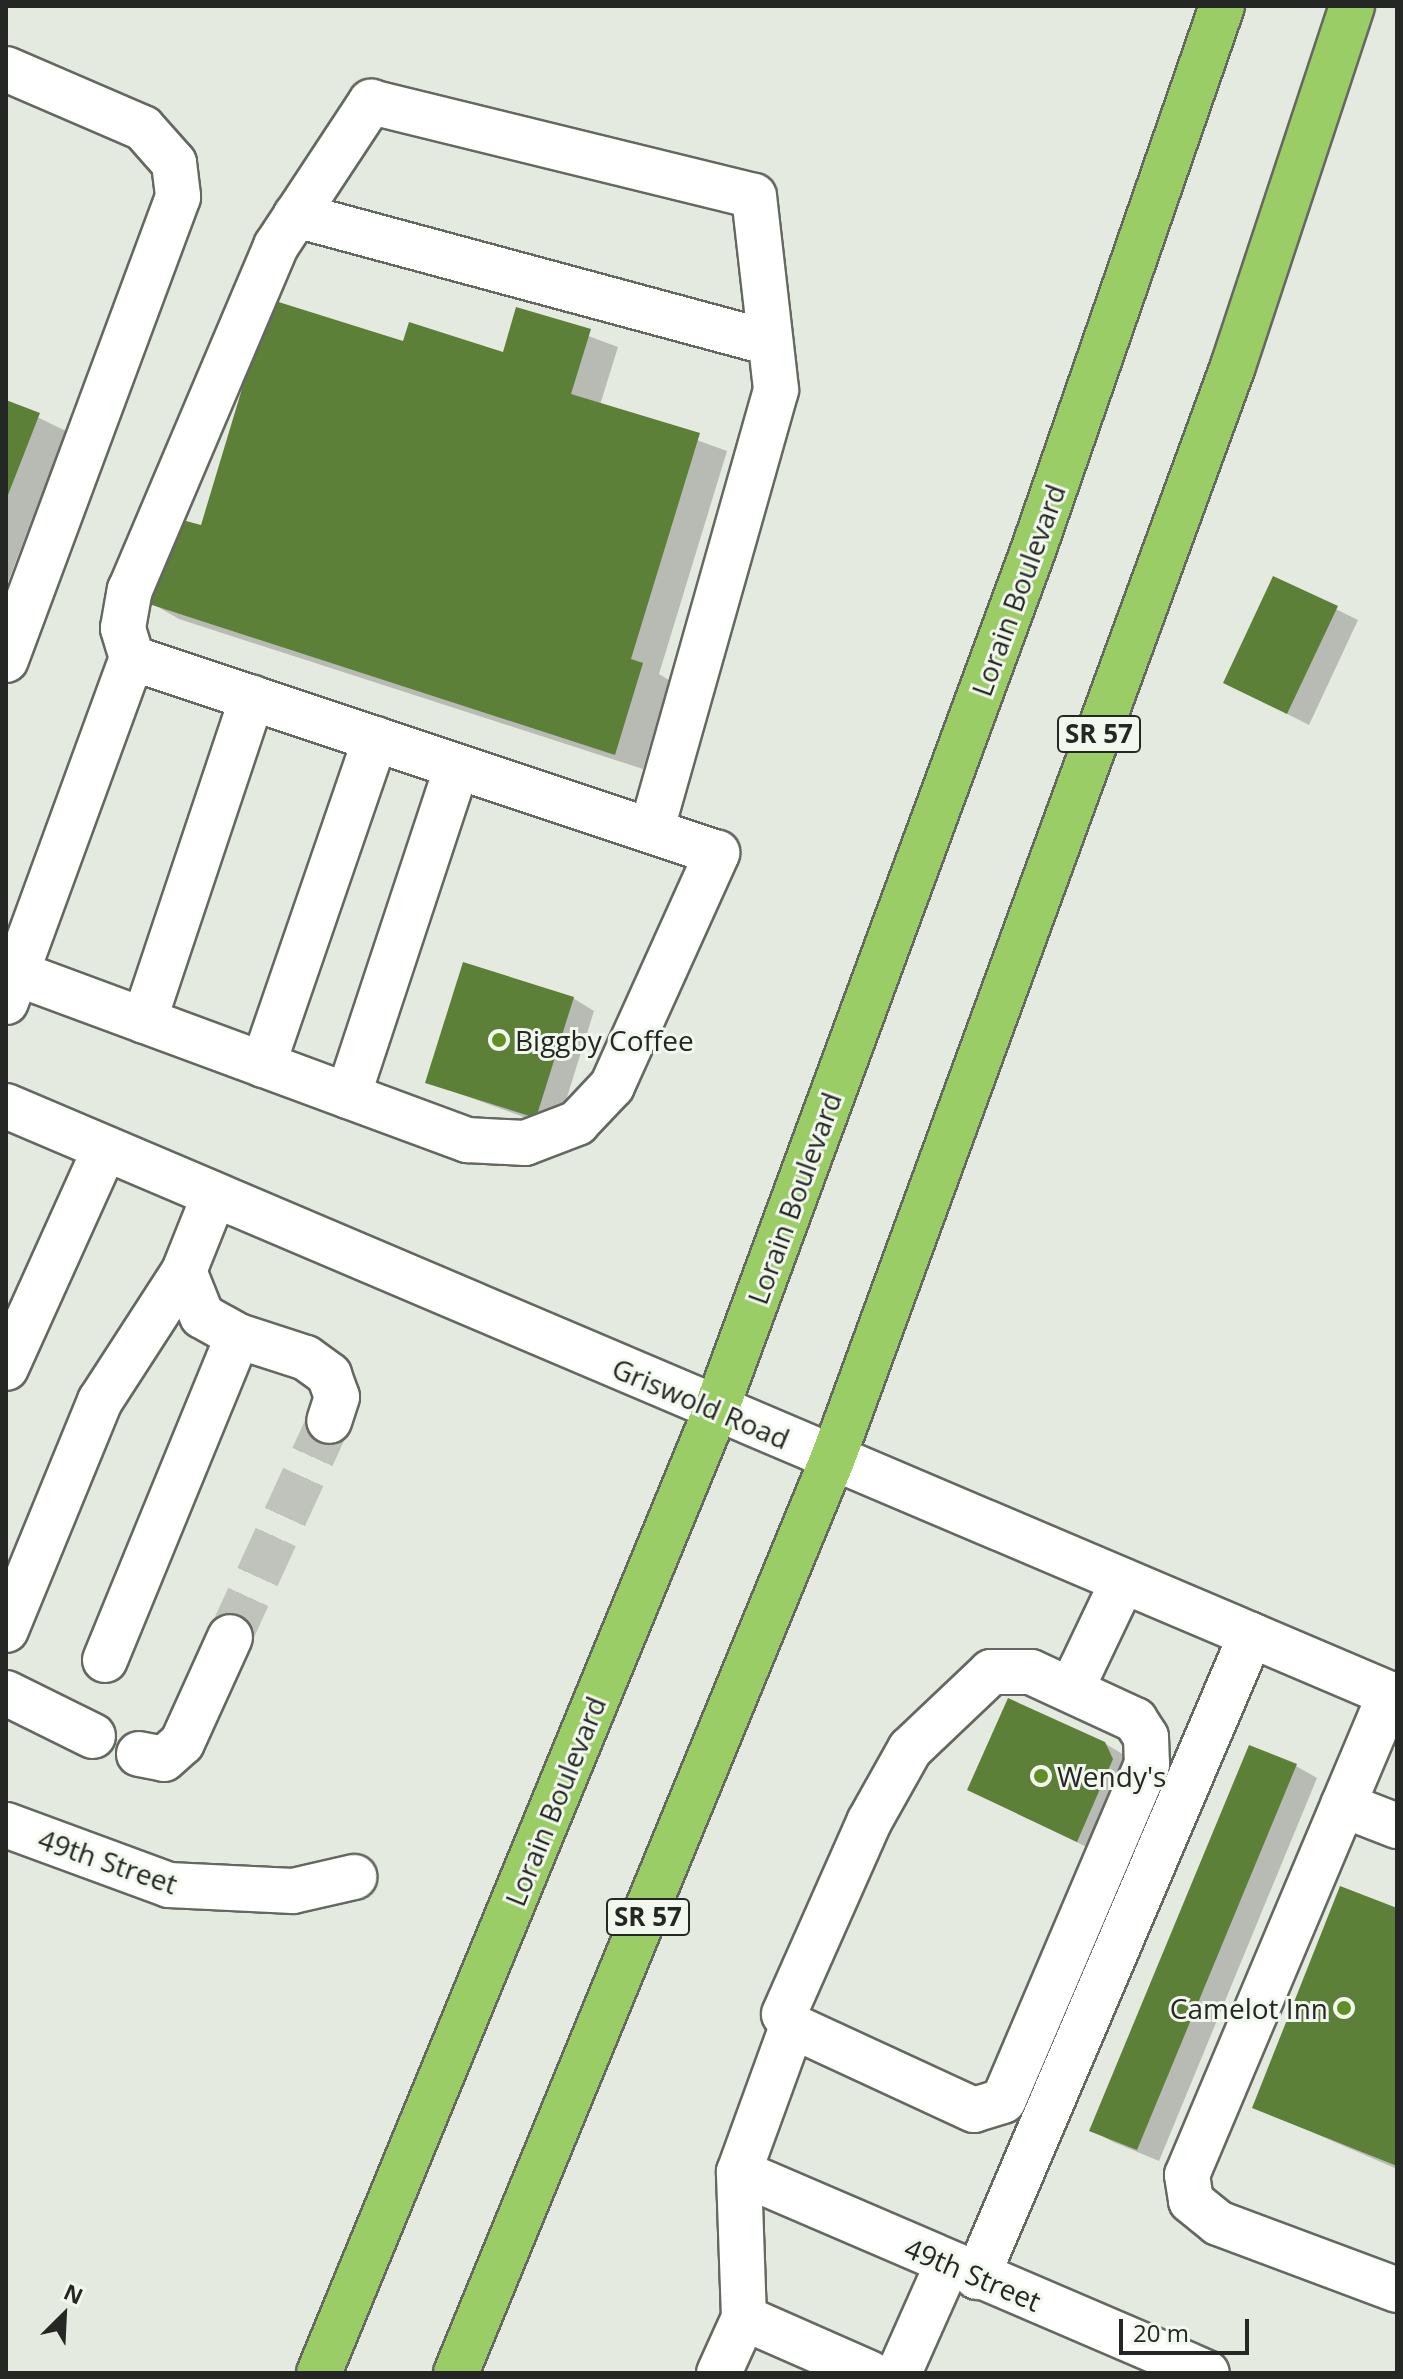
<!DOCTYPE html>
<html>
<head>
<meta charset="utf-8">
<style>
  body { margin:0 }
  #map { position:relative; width:1403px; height:2379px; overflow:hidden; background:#e5eae1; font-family:"Open Sans",sans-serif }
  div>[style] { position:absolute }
  .shadow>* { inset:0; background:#0003 }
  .building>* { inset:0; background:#5d8039 }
  .minor-tunnel>* { height:44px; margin-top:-22px; transform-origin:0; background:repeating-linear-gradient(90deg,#bfc3bb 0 44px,transparent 0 66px) }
  .roads { filter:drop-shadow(2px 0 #646861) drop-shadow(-2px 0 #646861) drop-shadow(0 2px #646861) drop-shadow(0 -2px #646861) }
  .minor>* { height:44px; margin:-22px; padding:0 22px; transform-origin:22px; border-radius:22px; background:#fff }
  .highway>* { height:44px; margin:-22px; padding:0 22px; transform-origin:22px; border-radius:22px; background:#9acd66 }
  .dots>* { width:22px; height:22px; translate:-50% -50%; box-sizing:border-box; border:4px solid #f3f8ef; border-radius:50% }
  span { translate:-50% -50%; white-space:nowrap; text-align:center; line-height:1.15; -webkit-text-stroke:6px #f3f8ef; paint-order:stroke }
  .shield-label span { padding:2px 6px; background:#f3f8ef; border:2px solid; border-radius:6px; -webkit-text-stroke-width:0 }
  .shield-label { font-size:26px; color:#252724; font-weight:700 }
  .street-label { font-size:28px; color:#252724 }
  .poi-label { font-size:28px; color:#252724 }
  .left { translate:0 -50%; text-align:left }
  .right { translate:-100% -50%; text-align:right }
  .frame { position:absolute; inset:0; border:8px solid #252724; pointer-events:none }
  .north { position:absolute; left:24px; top:2275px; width:80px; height:80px; -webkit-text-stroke:6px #f3f8ef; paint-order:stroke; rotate:24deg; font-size:22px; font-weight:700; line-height:32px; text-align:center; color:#252724 }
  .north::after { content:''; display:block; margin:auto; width:28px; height:36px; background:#252724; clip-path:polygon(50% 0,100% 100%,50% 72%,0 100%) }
  .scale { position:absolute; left:1119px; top:2319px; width:130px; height:36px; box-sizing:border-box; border:4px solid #252724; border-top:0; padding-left:10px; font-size:24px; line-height:28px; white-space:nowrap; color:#252724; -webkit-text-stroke:6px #f3f8ef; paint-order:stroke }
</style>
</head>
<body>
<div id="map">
  <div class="shadow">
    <div style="clip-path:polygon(518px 310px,618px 347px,600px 405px,727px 451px,659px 674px,669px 680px,643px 769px,179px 619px,151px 603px,202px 528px,404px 344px,505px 354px)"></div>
    <div style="clip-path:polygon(6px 402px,66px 431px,6px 587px)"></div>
    <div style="clip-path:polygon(1274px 579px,1358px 620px,1309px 725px,1225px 682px)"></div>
    <div style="clip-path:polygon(573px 998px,594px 1011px,557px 1129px,427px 1082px)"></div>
    <div style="clip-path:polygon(1104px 1743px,1126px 1756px,1099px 1853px,969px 1790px)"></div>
    <div style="clip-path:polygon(1296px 1766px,1317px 1778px,1159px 2161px,1111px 2141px,1092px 2130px)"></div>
    <div style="clip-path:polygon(1397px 1911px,1397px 2169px,1254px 2107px)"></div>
  </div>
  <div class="building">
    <div style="clip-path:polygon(269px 299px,403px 341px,409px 322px,503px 352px,516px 307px,591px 329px,571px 394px,700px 433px,631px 659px,643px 663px,615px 755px,149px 604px,175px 518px,201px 525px)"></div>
    <div style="clip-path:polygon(6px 400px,40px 413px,6px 500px)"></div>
    <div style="clip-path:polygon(1273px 576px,1338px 606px,1287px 714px,1223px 683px)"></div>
    <div style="clip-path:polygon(463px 962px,574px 997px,536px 1118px,425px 1083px)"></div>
    <div style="clip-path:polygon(1008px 1698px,1105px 1742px,1113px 1759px,1077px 1842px,967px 1790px)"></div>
    <div style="clip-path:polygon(1249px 1745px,1297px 1764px,1137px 2150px,1089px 2131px)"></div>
    <div style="clip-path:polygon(1340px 1886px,1397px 1908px,1397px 2166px,1252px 2108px)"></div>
  </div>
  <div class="minor-tunnel">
    <div style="left:230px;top:1637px;width:238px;rotate:-65.4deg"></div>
  </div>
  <div class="roads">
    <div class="minor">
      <div style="left:6px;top:69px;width:149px;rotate:23.3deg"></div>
      <div style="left:143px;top:128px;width:47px;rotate:48.5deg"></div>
      <div style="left:174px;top:163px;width:34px;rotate:83deg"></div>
      <div style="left:178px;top:197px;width:494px;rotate:110.4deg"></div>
      <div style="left:296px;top:215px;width:491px;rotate:15.1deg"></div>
      <div style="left:21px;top:975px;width:476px;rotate:20.3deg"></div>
      <div style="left:467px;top:1140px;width:58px;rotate:3deg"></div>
      <div style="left:525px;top:1143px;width:56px;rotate:-21deg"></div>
      <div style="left:577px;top:1123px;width:51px;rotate:-46.6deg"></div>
      <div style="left:612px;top:1086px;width:256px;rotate:-65.7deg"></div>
      <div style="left:717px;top:853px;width:617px;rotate:-161.57deg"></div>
      <div style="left:6px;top:1002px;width:366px;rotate:-69.9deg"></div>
      <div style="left:132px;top:658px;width:31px;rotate:-107deg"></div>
      <div style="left:123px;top:628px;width:39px;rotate:-80deg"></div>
      <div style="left:130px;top:590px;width:374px;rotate:-67deg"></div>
      <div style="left:276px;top:246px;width:173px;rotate:-56.6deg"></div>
      <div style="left:371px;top:102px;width:394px;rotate:13.8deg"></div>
      <div style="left:754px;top:196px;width:195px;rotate:83.5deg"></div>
      <div style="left:776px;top:390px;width:458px;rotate:105.8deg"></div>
      <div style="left:144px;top:1021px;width:341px;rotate:-71.5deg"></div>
      <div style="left:263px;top:1065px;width:345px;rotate:-71deg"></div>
      <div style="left:348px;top:1096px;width:347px;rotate:-71.7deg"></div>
      <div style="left:6px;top:1106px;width:1511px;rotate:23.02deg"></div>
      <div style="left:238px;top:1336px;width:71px;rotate:17.9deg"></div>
      <div style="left:306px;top:1358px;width:29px;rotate:36deg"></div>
      <div style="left:329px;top:1375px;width:23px;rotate:70deg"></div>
      <div style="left:337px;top:1397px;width:25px;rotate:108deg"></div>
      <div style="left:6px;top:1368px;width:240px;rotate:-65.7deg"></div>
      <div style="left:6px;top:1630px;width:248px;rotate:-67.7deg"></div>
      <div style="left:100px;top:1401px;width:155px;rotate:-57.1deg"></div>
      <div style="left:105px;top:1660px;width:350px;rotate:-67.7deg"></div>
      <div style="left:238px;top:1336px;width:41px;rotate:-150.9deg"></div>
      <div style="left:202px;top:1316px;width:48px;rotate:-111.8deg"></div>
      <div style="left:184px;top:1271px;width:81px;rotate:-68.2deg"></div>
      <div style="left:991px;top:1672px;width:40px"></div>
      <div style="left:1031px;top:1672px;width:115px;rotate:24.8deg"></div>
      <div style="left:1135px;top:1720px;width:20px;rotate:57deg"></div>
      <div style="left:1146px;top:1737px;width:27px;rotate:88deg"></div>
      <div style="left:1147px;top:1764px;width:366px;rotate:113.1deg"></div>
      <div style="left:1003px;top:2101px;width:30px;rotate:163deg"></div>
      <div style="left:974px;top:2110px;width:200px;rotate:-155.2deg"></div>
      <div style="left:792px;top:2026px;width:14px;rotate:-124deg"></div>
      <div style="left:784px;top:2014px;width:210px;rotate:-66.1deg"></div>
      <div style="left:869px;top:1822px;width:84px;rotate:-60.7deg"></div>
      <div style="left:910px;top:1749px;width:112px;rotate:-43.5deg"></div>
      <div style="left:1071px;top:1690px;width:121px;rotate:-64.5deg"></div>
      <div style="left:6px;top:1693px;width:97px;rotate:26.3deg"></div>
      <div style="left:1390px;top:1694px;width:522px;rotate:112.88deg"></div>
      <div style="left:1187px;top:2175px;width:26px;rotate:81deg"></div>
      <div style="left:1191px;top:2201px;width:35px;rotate:39deg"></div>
      <div style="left:1218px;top:2223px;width:191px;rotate:20.5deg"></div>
      <div style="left:139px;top:1754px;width:25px;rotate:11deg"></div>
      <div style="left:164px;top:1759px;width:24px;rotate:-42deg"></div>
      <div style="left:182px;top:1743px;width:116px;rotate:-65.6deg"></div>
      <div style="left:1343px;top:1805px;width:58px;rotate:21.3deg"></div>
      <div style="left:6px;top:1825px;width:174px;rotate:20.2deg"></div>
      <div style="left:169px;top:1885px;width:124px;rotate:2.8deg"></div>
      <div style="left:293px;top:1891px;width:63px;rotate:-12.9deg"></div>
      <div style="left:739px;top:2172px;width:509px;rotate:23.24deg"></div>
      <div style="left:977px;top:2277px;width:698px;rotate:-66.89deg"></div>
      <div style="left:744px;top:2318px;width:146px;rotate:-92deg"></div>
      <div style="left:739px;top:2172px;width:155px;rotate:-70deg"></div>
      <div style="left:719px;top:2373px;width:60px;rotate:-65.6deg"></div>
      <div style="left:744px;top:2318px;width:137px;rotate:23.7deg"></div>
      <div style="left:899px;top:2373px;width:120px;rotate:-66deg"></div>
    </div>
    <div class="highway">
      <div style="left:319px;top:2373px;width:1042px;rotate:-67.6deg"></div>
      <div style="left:716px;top:1410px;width:919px;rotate:-69.75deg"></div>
      <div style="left:1034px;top:548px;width:574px;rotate:-70.87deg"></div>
      <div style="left:456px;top:2373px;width:990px;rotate:-67.61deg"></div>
      <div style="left:833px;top:1458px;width:1163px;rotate:-69.88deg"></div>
      <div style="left:1233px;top:366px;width:379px;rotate:-71.7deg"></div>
    </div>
  </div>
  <div class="dots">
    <div style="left:499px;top:1040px;background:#609025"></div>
    <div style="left:1041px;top:1776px;background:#609025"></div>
    <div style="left:1344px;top:2008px;background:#609025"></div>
  </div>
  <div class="shield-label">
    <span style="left:1099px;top:734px">SR 57</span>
    <span style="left:648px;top:1917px">SR 57</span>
  </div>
  <div class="street-label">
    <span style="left:1018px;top:590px;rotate:-70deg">Lorain Boulevard</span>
    <span style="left:794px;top:1198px;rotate:-70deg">Lorain Boulevard</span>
    <span style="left:701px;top:1403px;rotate:23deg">Griswold Road</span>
    <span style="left:555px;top:1801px;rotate:-68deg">Lorain Boulevard</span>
    <span style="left:108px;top:1861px;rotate:19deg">49th Street</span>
    <span style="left:973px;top:2274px;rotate:23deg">49th Street</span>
  </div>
  <div class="poi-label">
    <span class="left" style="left:515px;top:1040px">Biggby Coffee</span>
    <span class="left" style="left:1057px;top:1776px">Wendy's</span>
    <span class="right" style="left:1328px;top:2008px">Camelot Inn</span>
  </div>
  <div class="frame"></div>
  <div class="north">N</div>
  <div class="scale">20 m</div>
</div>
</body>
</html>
